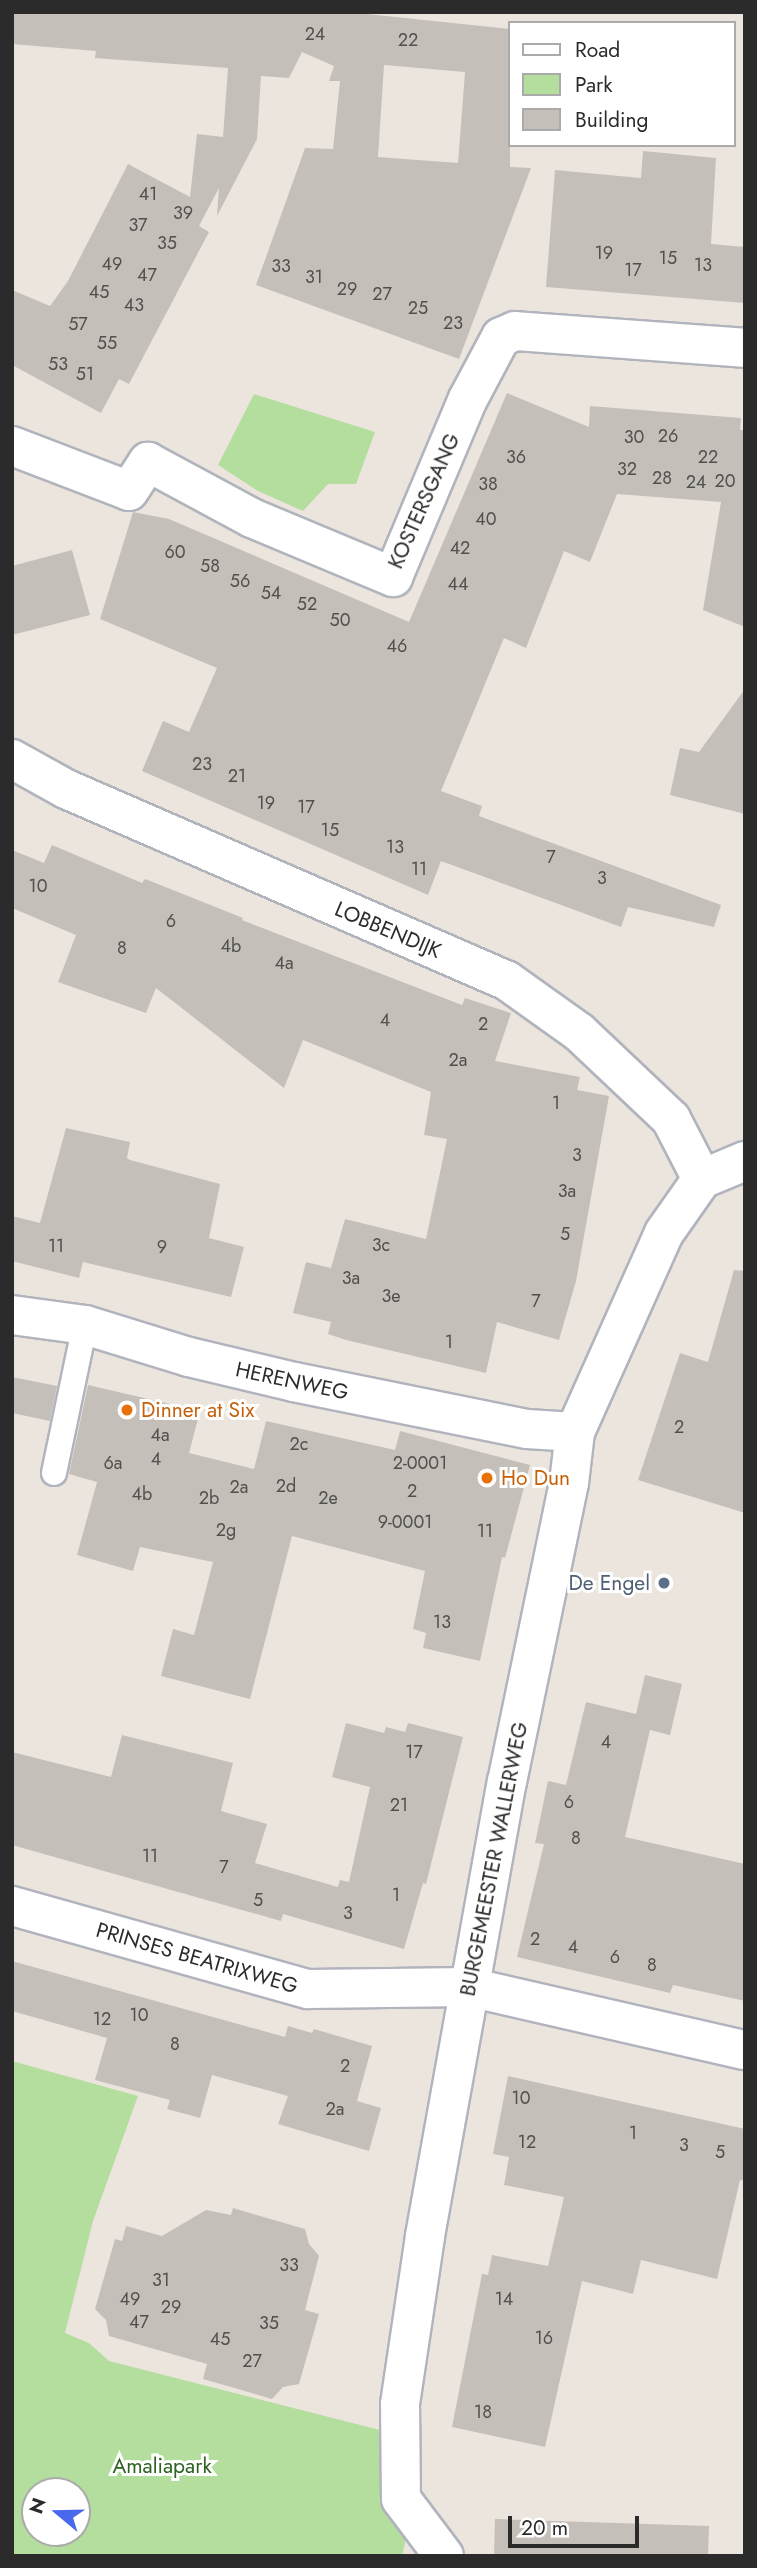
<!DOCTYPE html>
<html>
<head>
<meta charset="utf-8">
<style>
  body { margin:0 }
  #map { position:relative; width:757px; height:2568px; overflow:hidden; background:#ebe5de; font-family:Jost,sans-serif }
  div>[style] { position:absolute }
  .green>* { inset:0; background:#b4de9e }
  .building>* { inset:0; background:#c4c0b9 }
  .roads { filter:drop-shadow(2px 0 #b1b4bd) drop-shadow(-2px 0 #b1b4bd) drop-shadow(0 2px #b1b4bd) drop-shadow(0 -2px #b1b4bd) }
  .lane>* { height:24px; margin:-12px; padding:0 12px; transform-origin:12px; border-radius:12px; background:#fff }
  .street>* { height:38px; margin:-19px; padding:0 19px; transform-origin:19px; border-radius:19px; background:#fff }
  .dots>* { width:19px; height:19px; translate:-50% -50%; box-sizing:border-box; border:4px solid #fff; border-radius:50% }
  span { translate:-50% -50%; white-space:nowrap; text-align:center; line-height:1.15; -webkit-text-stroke:6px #fff; paint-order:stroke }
  .number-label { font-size:18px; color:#51504e }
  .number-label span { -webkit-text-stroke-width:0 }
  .street-label { font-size:21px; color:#2b2b2b }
  .food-label { font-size:21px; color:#c56008 }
  .left { translate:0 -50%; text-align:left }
  .service-label { font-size:21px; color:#4e5e75 }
  .right { translate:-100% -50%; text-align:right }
  .park-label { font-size:21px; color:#2d6220 }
  .frame { position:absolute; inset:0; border:14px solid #2b2b2b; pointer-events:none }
  .legend { position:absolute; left:508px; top:21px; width:228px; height:126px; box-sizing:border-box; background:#fff; border:2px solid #aaa; margin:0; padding:9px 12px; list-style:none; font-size:21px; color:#2b2b2b }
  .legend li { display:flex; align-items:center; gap:14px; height:35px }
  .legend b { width:35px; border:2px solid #aaa }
  .north { position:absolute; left:21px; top:2477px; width:70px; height:70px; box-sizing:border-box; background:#fff; border:2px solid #aaa; border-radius:50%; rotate:289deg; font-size:19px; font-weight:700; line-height:28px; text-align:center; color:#2b2b2b }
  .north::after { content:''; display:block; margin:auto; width:24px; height:32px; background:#4a68ec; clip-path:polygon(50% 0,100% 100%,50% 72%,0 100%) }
  .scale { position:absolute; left:508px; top:2516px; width:131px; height:32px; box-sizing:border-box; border:4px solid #2b2b2b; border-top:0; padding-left:9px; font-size:21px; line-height:24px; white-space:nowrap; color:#2b2b2b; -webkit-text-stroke:5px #fff; paint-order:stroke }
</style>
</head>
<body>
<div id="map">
  <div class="green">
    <div style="clip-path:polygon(254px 394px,375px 432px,356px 484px,328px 484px,303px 511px,258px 491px,218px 465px)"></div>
    <div style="clip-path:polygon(evenodd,12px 2061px,138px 2096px,93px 2221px,65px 2333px,89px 2343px,109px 2361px,388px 2432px,407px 2534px,402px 2556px,12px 2554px,12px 2061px,35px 2491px,77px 2491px,77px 2533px,35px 2533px,35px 2491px)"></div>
  </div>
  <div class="building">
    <div style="clip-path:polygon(evenodd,12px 12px,348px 12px,510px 29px,510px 167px,531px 168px,459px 359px,256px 285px,305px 148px,333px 149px,340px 81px,329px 81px,334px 66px,302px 52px,289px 78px,261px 76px,257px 139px,217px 216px,219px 188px,199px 226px,209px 232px,129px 384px,119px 379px,101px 413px,12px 365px,12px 290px,50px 306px,68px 281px,128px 164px,190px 197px,197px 134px,223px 137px,228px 68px,95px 58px,96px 51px,12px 44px,12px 12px,384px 65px,465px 72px,458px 163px,378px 157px,384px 65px)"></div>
    <div style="clip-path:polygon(643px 151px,716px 158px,711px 244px,745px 247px,745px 303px,546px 287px,555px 170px,641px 178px)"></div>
    <div style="clip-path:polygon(507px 393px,589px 427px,590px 406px,741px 418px,740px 430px,745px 430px,745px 627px,703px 610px,721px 502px,617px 494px,590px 562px,564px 551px,526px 648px,504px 638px,441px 791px,482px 806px,479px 816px,721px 905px,714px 927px,628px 907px,621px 927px,441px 861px,428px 895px,142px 771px,163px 721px,189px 732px,217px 668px,100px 619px,133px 512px,169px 519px,409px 622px)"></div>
    <div style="clip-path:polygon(72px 550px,90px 615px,12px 635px,12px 566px)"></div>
    <div style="clip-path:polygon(745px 689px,745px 814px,670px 795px,680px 748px,699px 752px)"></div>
    <div style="clip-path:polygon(52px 845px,142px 883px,145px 879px,178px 892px,243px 918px,242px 920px,462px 1005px,465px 998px,511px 1013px,495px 1061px,580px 1077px,577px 1090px,609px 1096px,576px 1281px,559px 1340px,497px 1322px,486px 1373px,346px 1340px,328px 1334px,331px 1322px,293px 1313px,306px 1262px,331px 1268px,345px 1219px,426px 1239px,447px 1139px,424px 1135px,431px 1092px,303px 1040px,284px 1088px,156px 988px,146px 1013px,58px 982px,76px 935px,12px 908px,12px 850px,44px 863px)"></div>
    <div style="clip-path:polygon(66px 1128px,130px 1142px,127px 1158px,130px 1160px,220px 1184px,209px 1238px,244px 1247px,231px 1297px,83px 1262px,79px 1278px,12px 1261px,12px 1216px,40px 1223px)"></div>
    <div style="clip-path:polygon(734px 1270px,745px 1271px,745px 1513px,638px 1480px,680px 1353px,708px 1362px)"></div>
    <div style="clip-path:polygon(12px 1377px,57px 1386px,50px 1421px,12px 1413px)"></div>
    <div style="clip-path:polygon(88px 1385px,200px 1411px,189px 1453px,254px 1469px,266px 1421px,395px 1450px,400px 1431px,530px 1465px,505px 1558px,502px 1557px,480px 1661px,423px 1648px,426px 1633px,413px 1629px,425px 1571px,292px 1536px,250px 1699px,161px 1676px,173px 1629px,194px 1635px,213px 1562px,140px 1547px,133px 1571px,77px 1555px,97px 1482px,69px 1474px)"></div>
    <div style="clip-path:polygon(645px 1675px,682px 1684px,670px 1735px,650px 1730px,625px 1837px,745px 1864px,745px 2001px,673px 1985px,670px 1993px,517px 1957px,544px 1844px,535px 1843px,548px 1781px,566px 1785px,586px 1702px,636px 1714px)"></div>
    <div style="clip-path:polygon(346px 1723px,384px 1733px,386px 1727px,405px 1732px,408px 1723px,463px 1737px,426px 1884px,423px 1883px,404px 1949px,283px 1914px,281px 1921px,12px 1845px,12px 1752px,111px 1777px,122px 1735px,233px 1763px,221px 1811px,267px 1824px,255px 1863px,338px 1887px,340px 1880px,349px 1882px,370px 1787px,332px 1777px)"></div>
    <div style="clip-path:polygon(12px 1961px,285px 2037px,288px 2026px,312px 2033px,314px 2029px,372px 2046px,357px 2101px,381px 2108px,369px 2151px,278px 2124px,288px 2096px,212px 2075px,200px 2118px,167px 2109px,170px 2100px,95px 2080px,107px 2038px,12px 2011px)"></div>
    <div style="clip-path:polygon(508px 2076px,745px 2129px,745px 2181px,740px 2180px,717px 2279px,641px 2260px,633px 2294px,582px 2281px,545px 2447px,452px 2427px,482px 2274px,488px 2275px,492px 2255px,548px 2266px,564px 2197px,504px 2185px,509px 2157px,493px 2154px)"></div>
    <div style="clip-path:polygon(233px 2208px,305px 2229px,309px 2244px,319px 2256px,305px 2310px,319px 2314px,299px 2384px,283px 2387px,272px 2399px,203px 2379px,207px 2364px,109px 2336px,106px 2320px,95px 2309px,115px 2239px,122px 2241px,126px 2226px,162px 2236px,206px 2210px,231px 2215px)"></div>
    <div style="clip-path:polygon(495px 2519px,709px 2526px,708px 2556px,494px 2556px)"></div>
  </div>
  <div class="roads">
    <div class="lane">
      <div style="left:54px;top:1473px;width:151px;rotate:-78.2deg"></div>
    </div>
    <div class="street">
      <div style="left:12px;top:446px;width:125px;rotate:21deg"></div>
      <div style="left:129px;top:491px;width:35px;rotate:-57deg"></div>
      <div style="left:148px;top:462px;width:118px;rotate:28.3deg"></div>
      <div style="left:252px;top:518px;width:153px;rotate:22.7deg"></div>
      <div style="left:393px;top:577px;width:193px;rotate:-67.2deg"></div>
      <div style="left:468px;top:399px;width:70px;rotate:-62deg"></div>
      <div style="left:501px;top:337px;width:15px;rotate:-23deg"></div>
      <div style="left:515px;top:331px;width:231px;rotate:4.2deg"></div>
      <div style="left:12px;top:759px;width:62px;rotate:29.1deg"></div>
      <div style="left:66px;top:789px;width:480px;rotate:23.5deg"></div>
      <div style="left:506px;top:980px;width:90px;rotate:35.5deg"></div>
      <div style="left:579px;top:1032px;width:127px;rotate:43.4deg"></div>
      <div style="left:671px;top:1119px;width:68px;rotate:62.7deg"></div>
      <div style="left:702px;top:1179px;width:47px;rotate:-22.7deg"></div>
      <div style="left:12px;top:1315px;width:74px;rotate:7.8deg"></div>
      <div style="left:85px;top:1325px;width:109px;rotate:17.1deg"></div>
      <div style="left:189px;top:1357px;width:108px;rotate:13.4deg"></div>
      <div style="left:294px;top:1382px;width:238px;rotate:11.4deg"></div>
      <div style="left:527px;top:1429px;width:48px;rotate:3.6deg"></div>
      <div style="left:12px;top:1906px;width:307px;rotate:15.7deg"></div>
      <div style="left:308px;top:1989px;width:161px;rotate:-0.7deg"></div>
      <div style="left:469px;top:1987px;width:283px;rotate:12.9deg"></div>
      <div style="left:444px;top:2556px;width:71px;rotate:-127deg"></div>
      <div style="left:401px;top:2499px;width:95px;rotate:-90.6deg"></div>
      <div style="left:400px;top:2404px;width:170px;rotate:-81.5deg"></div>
      <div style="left:425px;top:2236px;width:461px;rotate:-79.8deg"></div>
      <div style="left:507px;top:1782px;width:305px;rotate:-78.3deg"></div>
      <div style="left:569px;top:1483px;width:51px;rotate:-83.3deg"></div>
      <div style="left:575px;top:1432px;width:218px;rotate:-65.9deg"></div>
      <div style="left:664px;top:1233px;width:66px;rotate:-54.9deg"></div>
    </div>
  </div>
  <div class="dots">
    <div style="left:127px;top:1410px;background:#e8710a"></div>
    <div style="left:487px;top:1478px;background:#e8710a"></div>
    <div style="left:664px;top:1583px;background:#5c6f8a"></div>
  </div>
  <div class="number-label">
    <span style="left:315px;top:34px">24</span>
    <span style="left:408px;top:40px">22</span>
    <span style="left:148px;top:194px">41</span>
    <span style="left:183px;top:213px">39</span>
    <span style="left:138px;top:225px">37</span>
    <span style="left:167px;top:243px">35</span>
    <span style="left:604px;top:253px">19</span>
    <span style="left:668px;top:258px">15</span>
    <span style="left:112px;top:264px">49</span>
    <span style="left:703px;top:265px">13</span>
    <span style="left:281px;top:266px">33</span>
    <span style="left:633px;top:270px">17</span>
    <span style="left:147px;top:275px">47</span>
    <span style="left:314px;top:277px">31</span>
    <span style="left:347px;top:289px">29</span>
    <span style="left:99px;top:292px">45</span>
    <span style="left:382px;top:294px">27</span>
    <span style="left:134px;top:305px">43</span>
    <span style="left:418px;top:308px">25</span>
    <span style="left:453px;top:323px">23</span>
    <span style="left:78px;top:324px">57</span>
    <span style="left:107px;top:343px">55</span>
    <span style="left:58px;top:364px">53</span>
    <span style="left:85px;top:374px">51</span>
    <span style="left:668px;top:436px">26</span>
    <span style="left:634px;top:437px">30</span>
    <span style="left:516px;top:457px">36</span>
    <span style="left:708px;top:457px">22</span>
    <span style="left:627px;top:469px">32</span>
    <span style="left:662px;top:478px">28</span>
    <span style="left:725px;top:481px">20</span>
    <span style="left:696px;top:482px">24</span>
    <span style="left:488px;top:484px">38</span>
    <span style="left:486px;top:519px">40</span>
    <span style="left:460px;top:548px">42</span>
    <span style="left:175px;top:552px">60</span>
    <span style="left:210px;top:566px">58</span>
    <span style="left:240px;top:581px">56</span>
    <span style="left:458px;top:584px">44</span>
    <span style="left:271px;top:593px">54</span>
    <span style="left:307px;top:604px">52</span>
    <span style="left:340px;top:620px">50</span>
    <span style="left:397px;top:646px">46</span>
    <span style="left:202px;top:764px">23</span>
    <span style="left:237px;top:776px">21</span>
    <span style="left:266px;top:803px">19</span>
    <span style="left:306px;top:807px">17</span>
    <span style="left:330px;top:830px">15</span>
    <span style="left:395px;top:847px">13</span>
    <span style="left:551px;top:857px">7</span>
    <span style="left:419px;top:869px">11</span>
    <span style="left:602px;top:878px">3</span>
    <span style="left:38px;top:886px">10</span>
    <span style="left:171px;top:921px">6</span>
    <span style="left:231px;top:946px">4b</span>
    <span style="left:122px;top:948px">8</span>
    <span style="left:284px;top:963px">4a</span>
    <span style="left:385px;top:1020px">4</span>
    <span style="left:483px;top:1024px">2</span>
    <span style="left:458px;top:1060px">2a</span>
    <span style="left:556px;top:1103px">1</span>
    <span style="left:577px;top:1155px">3</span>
    <span style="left:567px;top:1191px">3a</span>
    <span style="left:565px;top:1234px">5</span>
    <span style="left:381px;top:1245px">3c</span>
    <span style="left:56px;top:1246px">11</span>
    <span style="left:162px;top:1247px">9</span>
    <span style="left:351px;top:1278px">3a</span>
    <span style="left:391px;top:1296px">3e</span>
    <span style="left:536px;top:1301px">7</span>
    <span style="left:449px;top:1342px">1</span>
    <span style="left:679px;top:1427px">2</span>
    <span style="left:160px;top:1435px">4a</span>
    <span style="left:299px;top:1444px">2c</span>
    <span style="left:156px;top:1459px">4</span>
    <span style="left:113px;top:1463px">6a</span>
    <span style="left:420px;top:1463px">2-0001</span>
    <span style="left:286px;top:1486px">2d</span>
    <span style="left:239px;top:1487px">2a</span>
    <span style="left:412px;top:1491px">2</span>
    <span style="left:142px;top:1494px">4b</span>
    <span style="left:209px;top:1498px">2b</span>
    <span style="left:328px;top:1498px">2e</span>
    <span style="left:405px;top:1522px">9-0001</span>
    <span style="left:226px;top:1530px">2g</span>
    <span style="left:485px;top:1531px">11</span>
    <span style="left:442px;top:1622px">13</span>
    <span style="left:606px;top:1742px">4</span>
    <span style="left:414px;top:1752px">17</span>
    <span style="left:569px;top:1802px">6</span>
    <span style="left:399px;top:1805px">21</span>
    <span style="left:576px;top:1838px">8</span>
    <span style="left:150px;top:1856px">11</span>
    <span style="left:224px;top:1867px">7</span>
    <span style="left:396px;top:1895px">1</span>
    <span style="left:258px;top:1900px">5</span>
    <span style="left:348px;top:1913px">3</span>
    <span style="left:535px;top:1939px">2</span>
    <span style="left:573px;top:1947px">4</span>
    <span style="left:615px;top:1957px">6</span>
    <span style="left:652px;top:1965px">8</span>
    <span style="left:139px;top:2015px">10</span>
    <span style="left:102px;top:2019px">12</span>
    <span style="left:175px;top:2044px">8</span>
    <span style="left:345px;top:2066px">2</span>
    <span style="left:521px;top:2098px">10</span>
    <span style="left:335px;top:2109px">2a</span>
    <span style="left:633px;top:2133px">1</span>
    <span style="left:527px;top:2142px">12</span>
    <span style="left:684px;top:2145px">3</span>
    <span style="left:720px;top:2152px">5</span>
    <span style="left:289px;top:2265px">33</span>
    <span style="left:161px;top:2280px">31</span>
    <span style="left:130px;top:2299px">49</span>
    <span style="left:504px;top:2299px">14</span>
    <span style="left:171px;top:2307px">29</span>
    <span style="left:139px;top:2322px">47</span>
    <span style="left:269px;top:2323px">35</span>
    <span style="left:544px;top:2338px">16</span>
    <span style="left:220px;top:2339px">45</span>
    <span style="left:252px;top:2361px">27</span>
    <span style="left:483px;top:2412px">18</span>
  </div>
  <div class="street-label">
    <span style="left:424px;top:501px;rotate:-66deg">KOSTERSGANG</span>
    <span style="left:388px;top:930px;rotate:23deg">LOBBENDIJK</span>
    <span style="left:292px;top:1381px;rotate:12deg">HERENWEG</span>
    <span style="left:494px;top:1859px;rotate:-79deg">BURGEMEESTER WALLERWEG</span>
    <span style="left:197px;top:1958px;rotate:16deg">PRINSES BEATRIXWEG</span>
  </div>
  <div class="food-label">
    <span class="left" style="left:141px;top:1410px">Dinner at Six</span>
    <span class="left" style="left:501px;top:1478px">Ho Dun</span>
  </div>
  <div class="service-label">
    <span class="right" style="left:650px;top:1583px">De Engel</span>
  </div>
  <div class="park-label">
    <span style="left:162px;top:2466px">Amaliapark</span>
  </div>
  <div class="frame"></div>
  <ul class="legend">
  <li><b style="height:9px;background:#fff"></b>Road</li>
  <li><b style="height:19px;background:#b4de9e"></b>Park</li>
  <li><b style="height:19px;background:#c4c0b9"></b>Building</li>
  </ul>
  <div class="north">N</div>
  <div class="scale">20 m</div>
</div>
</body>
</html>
